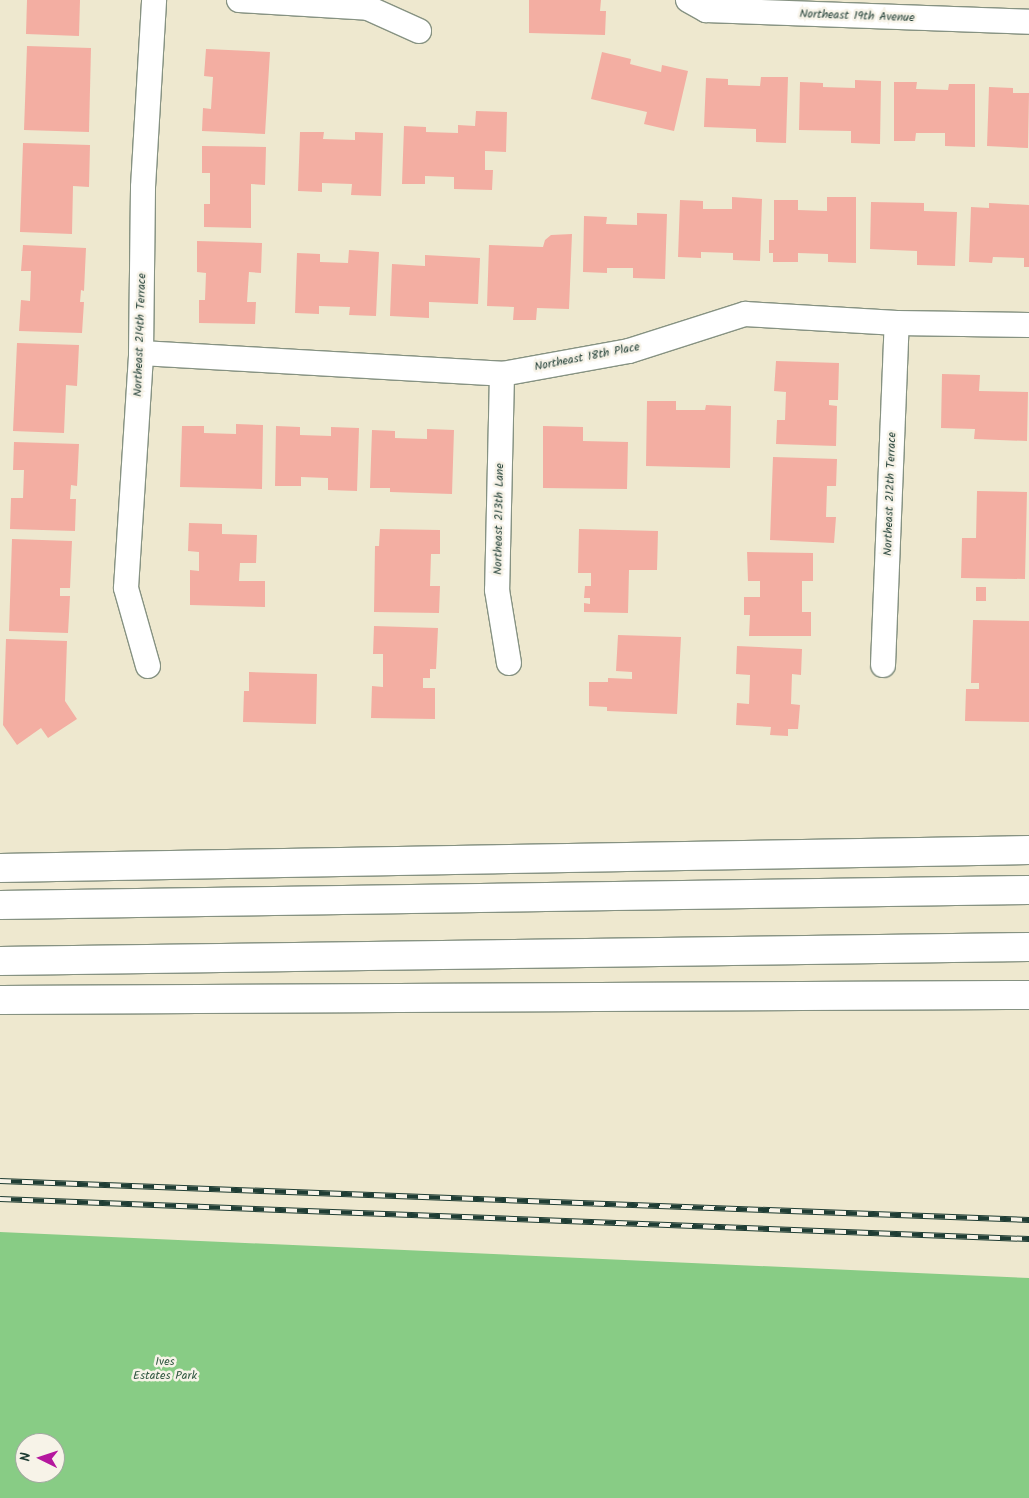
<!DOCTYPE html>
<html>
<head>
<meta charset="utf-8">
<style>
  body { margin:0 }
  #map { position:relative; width:1029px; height:1498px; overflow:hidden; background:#eee8cf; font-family:Kalam,sans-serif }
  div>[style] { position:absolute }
  .green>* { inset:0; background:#88cc85 }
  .building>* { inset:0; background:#f3aea2 }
  .roads { filter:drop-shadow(1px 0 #869282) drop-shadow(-1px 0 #869282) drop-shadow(0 1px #869282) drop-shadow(0 -1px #869282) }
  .minor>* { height:24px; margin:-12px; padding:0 12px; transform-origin:12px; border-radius:12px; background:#fff }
  .motorway>* { height:28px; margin:-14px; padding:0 14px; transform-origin:14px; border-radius:14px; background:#fff }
  .rail>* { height:5.5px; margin-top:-2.75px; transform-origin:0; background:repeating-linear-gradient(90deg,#f7f3e8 0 11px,#1f3d34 0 22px); box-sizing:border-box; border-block:1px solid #1f3d34 }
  span { translate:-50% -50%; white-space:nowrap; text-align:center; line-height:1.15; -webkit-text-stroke:5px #f7f3e8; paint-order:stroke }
  .street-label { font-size:12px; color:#1f3d34 }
  .park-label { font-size:12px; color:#345a44 }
  .north { position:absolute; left:15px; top:1433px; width:50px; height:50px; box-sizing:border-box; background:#f7f3e8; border:1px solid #a1aaa0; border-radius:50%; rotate:274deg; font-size:14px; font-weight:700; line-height:20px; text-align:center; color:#1f3d34 }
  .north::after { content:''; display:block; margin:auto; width:18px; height:22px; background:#b5179e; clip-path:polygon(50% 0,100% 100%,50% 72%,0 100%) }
</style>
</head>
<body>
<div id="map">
  <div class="green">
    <div style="clip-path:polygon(evenodd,0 1232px,1029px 1278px,1029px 1498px,0 1498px,0 1232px,25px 1443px,55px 1443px,55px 1473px,25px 1473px,25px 1443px)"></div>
  </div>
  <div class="building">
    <div style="clip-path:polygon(27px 0,80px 0,79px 36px,26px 34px)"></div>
    <div style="clip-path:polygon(529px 0,601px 0,600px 11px,606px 11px,605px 35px,529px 33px)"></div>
    <div style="clip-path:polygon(27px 46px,91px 48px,89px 132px,24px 130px)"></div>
    <div style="clip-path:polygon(206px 49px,270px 52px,265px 134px,202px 131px,203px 108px,211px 109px,213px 77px,204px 76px)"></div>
    <div style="clip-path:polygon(602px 52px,631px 59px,630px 64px,661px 72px,662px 65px,688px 71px,674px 131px,644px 124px,647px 112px,591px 99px)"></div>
    <div style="clip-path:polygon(761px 77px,788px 77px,786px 143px,756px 142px,756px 129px,704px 127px,706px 78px,728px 79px,728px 85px,760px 86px)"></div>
    <div style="clip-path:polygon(855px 80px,881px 81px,880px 144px,851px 143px,851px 131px,799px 130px,800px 82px,823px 83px,823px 87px,855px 88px)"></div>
    <div style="clip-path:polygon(894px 82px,917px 82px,916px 89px,948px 90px,949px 84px,975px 84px,975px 147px,945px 146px,945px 133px,916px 133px,915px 141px,894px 141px)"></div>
    <div style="clip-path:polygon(989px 87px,1013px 88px,1013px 93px,1029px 93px,1028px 148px,987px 146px)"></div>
    <div style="clip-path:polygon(476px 111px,507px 112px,506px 152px,485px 151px,485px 170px,493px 170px,492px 190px,454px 189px,454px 177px,425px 176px,425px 184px,402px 184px,404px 126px,426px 127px,426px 132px,458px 133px,458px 125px,475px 126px)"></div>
    <div style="clip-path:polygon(300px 132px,324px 132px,323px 139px,355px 140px,355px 132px,383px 133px,381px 196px,351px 195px,352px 184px,322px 183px,322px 192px,298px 191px)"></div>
    <div style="clip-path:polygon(23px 143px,90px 145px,89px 187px,73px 186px,72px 234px,20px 232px)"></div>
    <div style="clip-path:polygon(202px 146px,266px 147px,265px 185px,251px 184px,251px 228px,204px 227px,204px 204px,210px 204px,210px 173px,202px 173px)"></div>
    <div style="clip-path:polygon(732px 197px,762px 199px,760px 261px,733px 260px,733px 253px,701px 252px,701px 258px,678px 257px,680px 200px,703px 201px,703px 209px,732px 209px)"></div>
    <div style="clip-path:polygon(827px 197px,856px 197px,856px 263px,828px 262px,828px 254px,798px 253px,798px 262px,773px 262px,773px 253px,769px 253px,769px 240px,774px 240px,774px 200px,798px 200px,798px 210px,827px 211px)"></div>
    <div style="clip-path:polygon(871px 202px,924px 203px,924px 211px,957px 212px,955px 266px,917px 265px,917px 251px,870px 249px)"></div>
    <div style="clip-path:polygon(989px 203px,1029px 205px,1029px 267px,1024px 267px,1024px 258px,993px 257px,992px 263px,969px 262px,971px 207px,989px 208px)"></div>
    <div style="clip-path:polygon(637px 213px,667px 214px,665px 279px,633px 278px,633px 268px,607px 268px,607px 273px,583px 272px,584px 216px,607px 217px,606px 224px,637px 225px)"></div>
    <div style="clip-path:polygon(572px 234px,569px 309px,537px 308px,536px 320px,513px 320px,514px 307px,487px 306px,489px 245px,543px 247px,545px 240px,551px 235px)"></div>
    <div style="clip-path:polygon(197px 241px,262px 243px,261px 273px,249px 272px,247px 302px,256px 302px,255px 324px,199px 323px,199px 300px,205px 300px,206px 273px,197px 272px)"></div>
    <div style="clip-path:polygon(23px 245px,86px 248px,84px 291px,81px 290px,80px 302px,84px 302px,82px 333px,19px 331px,21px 300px,30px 301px,31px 271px,21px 271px)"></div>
    <div style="clip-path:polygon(349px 250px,379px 252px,376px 316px,349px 315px,350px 307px,319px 306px,319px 314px,295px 313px,297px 253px,320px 254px,320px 262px,348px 263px)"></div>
    <div style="clip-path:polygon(425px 255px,480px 258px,478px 304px,429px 302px,429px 318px,390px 316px,392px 264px,425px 266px)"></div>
    <div style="clip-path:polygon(17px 343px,79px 345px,77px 386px,66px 385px,64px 433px,13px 431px)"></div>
    <div style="clip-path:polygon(776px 361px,839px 363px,838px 400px,829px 400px,829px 405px,837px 406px,836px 446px,776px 444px,777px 420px,785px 420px,786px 392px,774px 391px)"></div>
    <div style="clip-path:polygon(942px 374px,980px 375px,979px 391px,1028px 392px,1027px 441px,974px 439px,975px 429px,941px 428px)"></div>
    <div style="clip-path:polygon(647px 401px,676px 401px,676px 410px,705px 410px,706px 405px,731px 406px,730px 468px,646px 466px)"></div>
    <div style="clip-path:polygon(236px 424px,263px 425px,262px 489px,180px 487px,182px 426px,204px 426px,204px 433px,236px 434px)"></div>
    <div style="clip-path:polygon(276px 426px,300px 427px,300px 435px,331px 436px,331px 427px,359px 428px,357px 491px,328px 490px,328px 478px,301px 477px,301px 486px,275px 486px)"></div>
    <div style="clip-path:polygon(543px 426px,583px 427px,583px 441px,628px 442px,627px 489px,543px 488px)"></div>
    <div style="clip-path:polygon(427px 429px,454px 430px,452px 494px,390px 492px,390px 488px,370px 488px,372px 430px,395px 431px,395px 438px,427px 439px)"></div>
    <div style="clip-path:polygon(14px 442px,79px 444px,77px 486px,71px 485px,70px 499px,76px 499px,75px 531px,10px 529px,11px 498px,23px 498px,24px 470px,13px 470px)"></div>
    <div style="clip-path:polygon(773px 457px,837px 459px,836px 486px,827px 486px,826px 517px,836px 517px,834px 543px,770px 540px)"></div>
    <div style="clip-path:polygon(977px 491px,1027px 492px,1025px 579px,961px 578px,962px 538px,976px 538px)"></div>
    <div style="clip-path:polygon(189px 523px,222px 524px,222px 534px,257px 535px,256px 563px,240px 563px,239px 581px,265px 581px,265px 607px,190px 605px,190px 570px,199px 571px,199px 552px,188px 551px)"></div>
    <div style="clip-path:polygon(380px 529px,440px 530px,440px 554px,431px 554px,430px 586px,440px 586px,439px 613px,374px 612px,375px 546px,379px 546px)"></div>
    <div style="clip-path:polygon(579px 529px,658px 531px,657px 570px,629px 570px,628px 613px,584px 612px,584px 603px,590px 604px,590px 598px,584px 598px,585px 586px,591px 586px,591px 573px,578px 573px)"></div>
    <div style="clip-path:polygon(12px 539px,72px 541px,70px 588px,60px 588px,60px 596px,70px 596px,68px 633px,9px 631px)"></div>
    <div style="clip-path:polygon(747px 552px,813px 553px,813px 581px,802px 581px,802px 612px,811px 612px,811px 636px,749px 636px,750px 615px,744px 615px,744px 597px,760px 597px,760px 581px,748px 581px)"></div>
    <div style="clip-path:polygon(976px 587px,986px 587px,986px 601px,976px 601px)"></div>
    <div style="clip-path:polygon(973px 620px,1029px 621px,1029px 722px,965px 721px,966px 689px,979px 689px,979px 683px,971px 683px)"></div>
    <div style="clip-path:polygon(374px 626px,438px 628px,436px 669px,430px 669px,430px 678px,423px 678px,423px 688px,435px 688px,435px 719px,371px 718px,372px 686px,383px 687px,383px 654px,373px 654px)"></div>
    <div style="clip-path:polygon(618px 635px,681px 637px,677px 714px,607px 711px,607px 707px,589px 706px,589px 682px,608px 682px,608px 678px,632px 679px,632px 672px,616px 671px)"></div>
    <div style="clip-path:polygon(6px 639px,67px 641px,65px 701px,77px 719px,48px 738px,41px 728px,17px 745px,3px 725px)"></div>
    <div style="clip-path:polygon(737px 646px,802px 649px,801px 675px,792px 674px,791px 704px,800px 705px,798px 729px,788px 729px,788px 736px,770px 735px,771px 727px,736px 725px,737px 703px,749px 704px,750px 675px,736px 674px)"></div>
    <div style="clip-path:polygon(249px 672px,317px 674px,316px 724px,243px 722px,244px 691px,249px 691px)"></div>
  </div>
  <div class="roads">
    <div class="minor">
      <div style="left:239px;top:0;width:129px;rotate:3.5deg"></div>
      <div style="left:368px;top:8px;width:56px;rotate:24.3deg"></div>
      <div style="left:688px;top:0;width:21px;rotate:29deg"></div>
      <div style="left:706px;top:10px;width:323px;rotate:2.1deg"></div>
      <div style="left:141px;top:353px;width:362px;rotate:3.3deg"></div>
      <div style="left:502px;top:374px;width:129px;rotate:-10.3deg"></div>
      <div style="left:629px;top:351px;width:122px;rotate:-17.7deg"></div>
      <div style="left:745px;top:314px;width:152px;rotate:3.4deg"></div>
      <div style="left:897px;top:323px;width:132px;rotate:0.9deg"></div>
      <div style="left:502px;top:374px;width:216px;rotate:91.3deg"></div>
      <div style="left:497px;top:590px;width:74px;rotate:80.7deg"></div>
      <div style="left:883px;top:665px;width:342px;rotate:-87.7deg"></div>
      <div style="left:148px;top:666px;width:81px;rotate:-105.8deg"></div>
      <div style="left:126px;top:588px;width:235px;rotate:-86.3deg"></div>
      <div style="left:141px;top:353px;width:166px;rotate:-89.3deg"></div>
      <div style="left:143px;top:187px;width:187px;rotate:-86.6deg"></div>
    </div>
    <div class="motorway">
      <div style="left:0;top:868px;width:1029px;rotate:-1deg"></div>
      <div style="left:0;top:905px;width:1029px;rotate:-0.84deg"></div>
      <div style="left:0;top:961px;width:1029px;rotate:-0.78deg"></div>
      <div style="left:0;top:1000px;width:1029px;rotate:-0.28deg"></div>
    </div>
  </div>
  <div class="rail">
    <div style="left:0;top:1181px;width:1030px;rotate:2.17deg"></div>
    <div style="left:0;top:1199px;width:1030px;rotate:2.23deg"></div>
  </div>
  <div class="street-label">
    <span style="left:857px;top:16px;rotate:2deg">Northeast 19th Avenue</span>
    <span style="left:140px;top:335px;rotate:-88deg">Northeast 214th Terrace</span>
    <span style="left:587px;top:357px;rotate:-11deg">Northeast 18th Place</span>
    <span style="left:890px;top:494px;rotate:-88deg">Northeast 212th Terrace</span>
    <span style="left:499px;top:519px;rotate:-89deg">Northeast 213th Lane</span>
  </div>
  <div class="park-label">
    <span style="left:165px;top:1369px">Ives<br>Estates Park</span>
  </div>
  <div class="north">N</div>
</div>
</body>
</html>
